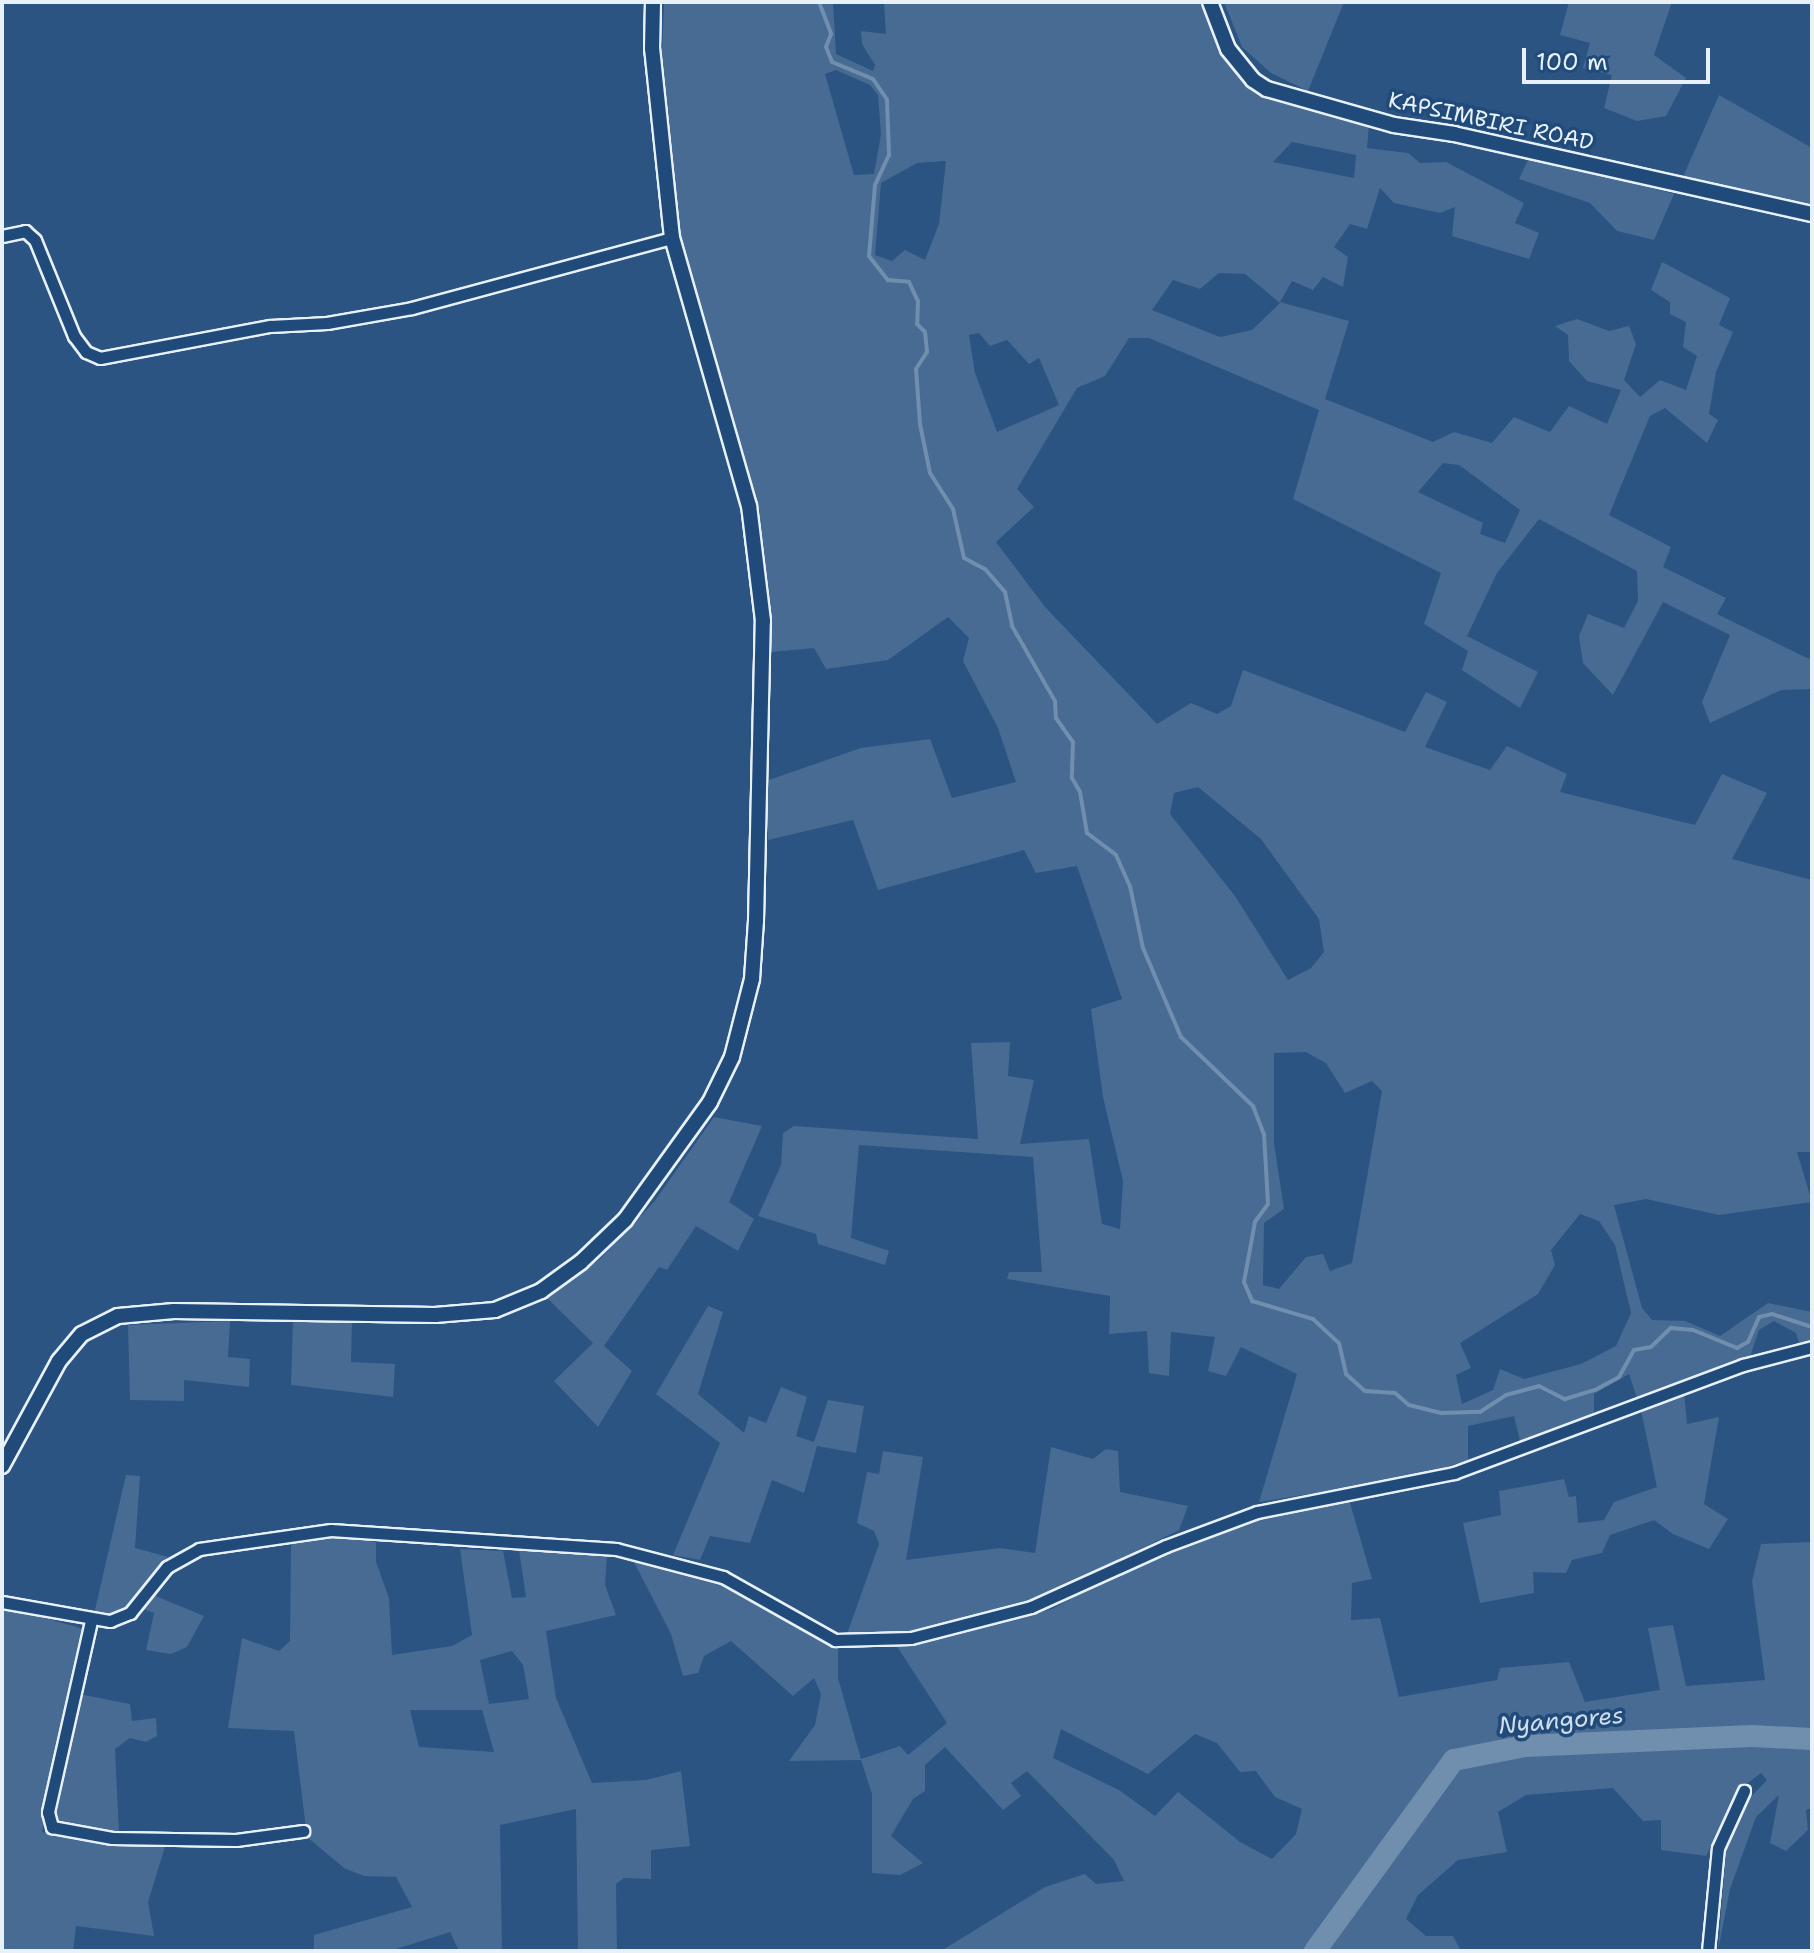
<!DOCTYPE html>
<html>
<head>
<meta charset="utf-8">
<style>
  body { margin:0 }
  #map { position:relative; width:1814px; height:1953px; overflow:hidden; background:#2b5482; font-family:"Shantell Sans",sans-serif }
  div>[style] { position:absolute }
  .green>* { inset:0; background:#476b93 }
  .stream>* { height:4px; margin:-2px; padding:0 2px; transform-origin:2px; border-radius:2px; background:#708ead }
  .river>* { height:22px; margin:-11px; padding:0 11px; transform-origin:11px; border-radius:11px; background:#708ead }
  .roads { filter:drop-shadow(2px 0 #e8f1f8) drop-shadow(-2px 0 #e8f1f8) drop-shadow(0 2px #e8f1f8) drop-shadow(0 -2px #e8f1f8) }
  .minor>* { height:11px; margin:-5.5px; padding:0 5.5px; transform-origin:5.5px; border-radius:5.5px; background:#1f4a7a }
  .tertiary>* { height:14px; margin:-7px; padding:0 7px; transform-origin:7px; border-radius:7px; background:#1f4a7a }
  span { translate:-50% -50%; white-space:nowrap; text-align:center; line-height:1.15; -webkit-text-stroke:7px #1f4a7a; paint-order:stroke }
  .street-label { font-size:22px; color:#e8f1f8 }
  .water-label { font-size:24px; color:#d0dde9; font-style:italic }
  .frame { position:absolute; inset:0; border:4px solid #e8f1f8; pointer-events:none }
  .scale { position:absolute; left:1522px; top:48px; width:188px; height:36px; box-sizing:border-box; border:4px solid #e8f1f8; border-top:0; padding-left:10px; font-size:24px; line-height:28px; white-space:nowrap; color:#e8f1f8; -webkit-text-stroke:6px #1f4a7a; paint-order:stroke }
</style>
</head>
<body>
<div id="map">
  <div class="green">
    <div style="clip-path:polygon(evenodd,664px 2px,833px 2px,836px 54px,873px 71px,875px 65px,862px 44px,861px 31px,886px 34px,884px 2px,1205px 2px,1211px 29px,1234px 67px,1254px 86px,1369px 124px,1367px 148px,1408px 153px,1420px 163px,1446px 162px,1524px 203px,1515px 223px,1539px 233px,1529px 259px,1452px 236px,1455px 207px,1440px 213px,1394px 203px,1380px 188px,1367px 229px,1350px 224px,1334px 247px,1348px 257px,1343px 287px,1323px 277px,1313px 290px,1292px 281px,1280px 302px,1349px 321px,1325px 399px,1433px 442px,1454px 432px,1492px 443px,1514px 417px,1550px 432px,1569px 406px,1607px 424px,1621px 390px,1587px 381px,1569px 361px,1568px 335px,1555px 326px,1577px 319px,1609px 331px,1629px 326px,1636px 344px,1624px 380px,1640px 397px,1660px 380px,1686px 390px,1697px 356px,1683px 347px,1686px 322px,1670px 314px,1670px 302px,1651px 290px,1662px 262px,1730px 298px,1719px 325px,1733px 332px,1716px 372px,1709px 414px,1718px 420px,1707px 443px,1665px 408px,1650px 416px,1609px 515px,1671px 547px,1663px 567px,1726px 598px,1717px 614px,1809px 659px,1812px 655px,1812px 689px,1781px 690px,1710px 723px,1702px 702px,1730px 635px,1663px 602px,1613px 695px,1583px 663px,1579px 636px,1588px 614px,1624px 628px,1638px 601px,1637px 571px,1539px 519px,1497px 573px,1467px 636px,1538px 672px,1520px 708px,1462px 670px,1468px 651px,1424px 624px,1441px 573px,1293px 499px,1319px 410px,1149px 338px,1129px 338px,1105px 376px,1077px 388px,1017px 489px,1034px 507px,996px 542px,1046px 608px,1157px 724px,1191px 703px,1217px 714px,1231px 706px,1243px 670px,1405px 732px,1426px 692px,1447px 702px,1425px 747px,1490px 770px,1507px 746px,1567px 774px,1560px 792px,1695px 825px,1722px 774px,1767px 793px,1732px 859px,1812px 880px,1812px 1152px,1797px 1152px,1812px 1202px,1719px 1215px,1646px 1199px,1614px 1205px,1642px 1308px,1652px 1320px,1685px 1321px,1720px 1336px,1768px 1303px,1812px 1312px,1812px 1341px,1799px 1343px,1796px 1333px,1774px 1321px,1759px 1330px,1750px 1357px,1637px 1398px,1629px 1374px,1594px 1394px,1594px 1415px,1548px 1432px,1520px 1441px,1514px 1416px,1468px 1426px,1468px 1460px,1415px 1477px,1259px 1502px,1297px 1374px,1241px 1347px,1226px 1376px,1208px 1371px,1215px 1337px,1171px 1332px,1169px 1376px,1149px 1373px,1147px 1331px,1109px 1334px,1110px 1296px,1007px 1279px,1009px 1272px,1042px 1272px,1033px 1157px,859px 1145px,851px 1238px,889px 1251px,885px 1265px,818px 1244px,816px 1234px,758px 1216px,781px 1165px,783px 1133px,794px 1126px,978px 1139px,971px 1043px,1010px 1042px,1008px 1076px,1034px 1080px,1020px 1144px,1089px 1139px,1102px 1224px,1120px 1229px,1123px 1181px,1103px 1097px,1091px 1009px,1122px 999px,1077px 866px,1036px 873px,1024px 850px,878px 890px,853px 820px,768px 840px,766px 781px,861px 748px,930px 739px,952px 798px,1016px 782px,998px 728px,963px 661px,969px 638px,948px 617px,888px 660px,826px 669px,814px 648px,771px 652px,759px 508px,681px 238px,661px 81px,664px 2px,836px 70px,870px 85px,878px 95px,881px 134px,874px 174px,854px 175px,825px 74px,836px 70px,664px 2px,1292px 142px,1356px 155px,1354px 178px,1273px 162px,1292px 142px,664px 2px,946px 161px,939px 224px,925px 260px,905px 250px,892px 261px,875px 255px,881px 183px,917px 163px,946px 161px,664px 2px,1219px 273px,1245px 274px,1280px 303px,1252px 330px,1220px 337px,1152px 310px,1173px 280px,1200px 289px,1219px 273px,664px 2px,979px 333px,990px 346px,1007px 340px,1029px 364px,1039px 358px,1059px 405px,997px 432px,975px 373px,969px 335px,979px 333px,664px 2px,1443px 463px,1459px 465px,1520px 510px,1505px 543px,1480px 534px,1483px 523px,1418px 492px,1443px 463px,664px 2px,1198px 787px,1261px 839px,1319px 919px,1324px 952px,1311px 968px,1288px 980px,1235px 896px,1170px 814px,1174px 793px,1198px 787px,664px 2px,1306px 1052px,1326px 1063px,1345px 1093px,1372px 1081px,1382px 1091px,1352px 1263px,1330px 1271px,1323px 1254px,1306px 1257px,1279px 1289px,1263px 1285px,1264px 1223px,1284px 1209px,1274px 1143px,1274px 1053px,1306px 1052px,664px 2px,1580px 1214px,1599px 1221px,1615px 1245px,1631px 1313px,1616px 1346px,1581px 1364px,1524px 1379px,1500px 1369px,1493px 1390px,1462px 1404px,1456px 1375px,1471px 1368px,1460px 1343px,1538px 1294px,1555px 1265px,1551px 1250px,1580px 1214px)"></div>
    <div style="clip-path:polygon(1224px 2px,1344px 2px,1308px 91px,1271px 73px,1242px 47px)"></div>
    <div style="clip-path:polygon(1569px 2px,1672px 2px,1654px 55px,1686px 78px,1666px 116px,1637px 121px,1604px 108px,1612px 75px,1583px 68px,1590px 43px,1560px 35px)"></div>
    <div style="clip-path:polygon(1719px 95px,1812px 148px,1812px 207px,1682px 179px)"></div>
    <div style="clip-path:polygon(1530px 156px,1674px 194px,1654px 240px,1617px 231px,1590px 203px,1519px 179px)"></div>
    <div style="clip-path:polygon(714px 1117px,762px 1126px,729px 1202px,754px 1219px,738px 1251px,696px 1226px,667px 1270px,659px 1267px,604px 1346px,632px 1371px,598px 1427px,554px 1381px,593px 1343px,547px 1298px,599px 1260px,654px 1202px)"></div>
    <div style="clip-path:polygon(708px 1306px,723px 1312px,698px 1394px,744px 1433px,749px 1416px,766px 1423px,781px 1387px,807px 1397px,796px 1436px,814px 1442px,828px 1400px,864px 1406px,856px 1453px,817px 1446px,804px 1493px,772px 1480px,750px 1543px,710px 1536px,700px 1560px,673px 1555px,720px 1443px,656px 1394px)"></div>
    <div style="clip-path:polygon(293px 1320px,352px 1322px,351px 1362px,395px 1364px,393px 1397px,291px 1385px)"></div>
    <div style="clip-path:polygon(230px 1321px,228px 1357px,250px 1359px,249px 1387px,184px 1380px,184px 1401px,130px 1400px,128px 1325px)"></div>
    <div style="clip-path:polygon(1684px 1392px,1687px 1424px,1719px 1417px,1704px 1504px,1728px 1519px,1709px 1549px,1673px 1534px,1654px 1520px,1610px 1535px,1602px 1553px,1572px 1560px,1566px 1573px,1533px 1572px,1534px 1593px,1480px 1603px,1463px 1523px,1501px 1515px,1499px 1491px,1564px 1479px,1569px 1497px,1576px 1496px,1578px 1523px,1604px 1520px,1614px 1502px,1657px 1487px,1641px 1410px)"></div>
    <div style="clip-path:polygon(1051px 1447px,1093px 1459px,1106px 1449px,1118px 1451px,1120px 1492px,1188px 1506px,1179px 1530px,1059px 1589px,1007px 1608px,926px 1631px,847px 1634px,879px 1544px,874px 1531px,857px 1523px,867px 1472px,879px 1474px,883px 1451px,923px 1457px,906px 1560px,1000px 1548px,1035px 1553px)"></div>
    <div style="clip-path:polygon(126px 1475px,140px 1476px,135px 1548px,168px 1557px,128px 1606px,114px 1614px,94px 1614px)"></div>
    <div style="clip-path:polygon(evenodd,1348px 1496px,1372px 1579px,1352px 1583px,1351px 1620px,1380px 1618px,1399px 1697px,1497px 1680px,1500px 1668px,1569px 1662px,1585px 1702px,1660px 1690px,1648px 1628px,1673px 1625px,1686px 1686px,1765px 1680px,1752px 1581px,1761px 1544px,1812px 1542px,1812px 1808px,1806px 1810px,1808px 1830px,1786px 1851px,1770px 1843px,1779px 1795px,1756px 1817px,1730px 1889px,1718px 1951px,1726px 1852px,1743px 1805px,1767px 1780px,1761px 1773px,1740px 1789px,1706px 1856px,1661px 1850px,1661px 1820px,1643px 1821px,1613px 1788px,1526px 1795px,1498px 1812px,1507px 1852px,1458px 1860px,1418px 1895px,1406px 1919px,1426px 1936px,1453px 1936px,1461px 1951px,941px 1951px,1045px 1887px,1085px 1874px,1096px 1884px,1124px 1881px,1114px 1860px,1027px 1771px,1011px 1783px,1021px 1796px,1003px 1810px,945px 1747px,925px 1765px,925px 1791px,913px 1799px,891px 1836px,923px 1863px,900px 1875px,872px 1873px,872px 1794px,861px 1760px,789px 1761px,815px 1725px,821px 1694px,814px 1678px,793px 1696px,731px 1641px,704px 1656px,698px 1673px,683px 1676px,671px 1634px,634px 1562px,706px 1577px,751px 1596px,838px 1647px,838px 1678px,861px 1759px,900px 1746px,908px 1755px,947px 1723px,896px 1645px,946px 1638px,1052px 1609px,1112px 1577px,1247px 1523px,1348px 1496px,1061px 1729px,1148px 1774px,1195px 1734px,1217px 1743px,1240px 1772px,1256px 1771px,1275px 1797px,1302px 1809px,1296px 1834px,1272px 1859px,1240px 1842px,1178px 1792px,1155px 1816px,1119px 1790px,1053px 1758px,1061px 1729px)"></div>
    <div style="clip-path:polygon(evenodd,336px 1537px,376px 1542px,376px 1562px,389px 1598px,392px 1655px,452px 1646px,472px 1635px,460px 1549px,503px 1551px,512px 1598px,526px 1597px,519px 1550px,607px 1554px,605px 1585px,616px 1615px,546px 1631px,556px 1698px,592px 1783px,646px 1780px,681px 1771px,690px 1846px,651px 1850px,651px 1879px,624px 1878px,616px 1884px,617px 1951px,578px 1951px,576px 1809px,500px 1825px,502px 1951px,459px 1951px,450px 1932px,390px 1951px,314px 1951px,314px 1935px,412px 1907px,396px 1877px,364px 1876px,344px 1868px,307px 1837px,294px 1731px,228px 1728px,242px 1638px,279px 1651px,290px 1641px,291px 1543px,336px 1537px,512px 1651px,523px 1665px,529px 1699px,489px 1704px,480px 1660px,512px 1651px,336px 1537px,410px 1710px,482px 1710px,494px 1752px,419px 1747px,410px 1710px)"></div>
    <div style="clip-path:polygon(153px 1595px,204px 1616px,187px 1647px,171px 1654px,146px 1650px,154px 1613px,143px 1609px)"></div>
    <div style="clip-path:polygon(2px 1606px,84px 1629px,42px 1832px,103px 1842px,167px 1840px,148px 1902px,154px 1936px,76px 1926px,73px 1951px,2px 1951px)"></div>
    <div style="clip-path:polygon(79px 1694px,130px 1704px,132px 1721px,156px 1718px,157px 1736px,146px 1742px,130px 1738px,115px 1749px,119px 1832px,65px 1828px,52px 1816px)"></div>
  </div>
  <div class="stream">
    <div style="left:819px;top:2px;width:34px;rotate:69deg"></div>
    <div style="left:831px;top:34px;width:14px;rotate:111deg"></div>
    <div style="left:826px;top:47px;width:16px;rotate:68deg"></div>
    <div style="left:832px;top:62px;width:44px;rotate:22.5deg"></div>
    <div style="left:873px;top:79px;width:25px;rotate:56deg"></div>
    <div style="left:887px;top:100px;width:55px;rotate:87.9deg"></div>
    <div style="left:889px;top:155px;width:33px;rotate:115deg"></div>
    <div style="left:875px;top:185px;width:71px;rotate:94.8deg"></div>
    <div style="left:869px;top:256px;width:31px;rotate:52deg"></div>
    <div style="left:888px;top:280px;width:21px;rotate:5deg"></div>
    <div style="left:909px;top:282px;width:21px;rotate:65deg"></div>
    <div style="left:918px;top:301px;width:23px;rotate:92deg"></div>
    <div style="left:917px;top:324px;width:11px;rotate:45deg"></div>
    <div style="left:925px;top:332px;width:20px;rotate:84deg"></div>
    <div style="left:927px;top:352px;width:20px;rotate:123deg"></div>
    <div style="left:916px;top:369px;width:55px;rotate:85.8deg"></div>
    <div style="left:920px;top:424px;width:50px;rotate:78.5deg"></div>
    <div style="left:930px;top:473px;width:43px;rotate:57.4deg"></div>
    <div style="left:953px;top:509px;width:50px;rotate:77.3deg"></div>
    <div style="left:964px;top:558px;width:24px;rotate:28deg"></div>
    <div style="left:985px;top:569px;width:30px;rotate:49deg"></div>
    <div style="left:1005px;top:592px;width:35px;rotate:78deg"></div>
    <div style="left:1012px;top:626px;width:86px;rotate:60.2deg"></div>
    <div style="left:1055px;top:701px;width:17px;rotate:87deg"></div>
    <div style="left:1056px;top:718px;width:29px;rotate:55deg"></div>
    <div style="left:1073px;top:742px;width:36px;rotate:92deg"></div>
    <div style="left:1072px;top:778px;width:16px;rotate:60deg"></div>
    <div style="left:1080px;top:792px;width:42px;rotate:80.3deg"></div>
    <div style="left:1087px;top:833px;width:36px;rotate:37deg"></div>
    <div style="left:1116px;top:855px;width:34px;rotate:66deg"></div>
    <div style="left:1130px;top:886px;width:63px;rotate:78.2deg"></div>
    <div style="left:1143px;top:948px;width:97px;rotate:66.9deg"></div>
    <div style="left:1181px;top:1037px;width:100px;rotate:43.8deg"></div>
    <div style="left:1253px;top:1106px;width:30px;rotate:69deg"></div>
    <div style="left:1264px;top:1134px;width:70px;rotate:86.7deg"></div>
    <div style="left:1268px;top:1204px;width:22px;rotate:126deg"></div>
    <div style="left:1255px;top:1222px;width:61px;rotate:100.4deg"></div>
    <div style="left:1244px;top:1282px;width:21px;rotate:67deg"></div>
    <div style="left:1252px;top:1301px;width:64px;rotate:16.4deg"></div>
    <div style="left:1313px;top:1319px;width:35px;rotate:43deg"></div>
    <div style="left:1339px;top:1343px;width:32px;rotate:77deg"></div>
    <div style="left:1346px;top:1374px;width:25px;rotate:42deg"></div>
    <div style="left:1365px;top:1391px;width:30px;rotate:4deg"></div>
    <div style="left:1395px;top:1393px;width:18px;rotate:41deg"></div>
    <div style="left:1409px;top:1405px;width:34px;rotate:14deg"></div>
    <div style="left:1442px;top:1413px;width:38px;rotate:-2deg"></div>
    <div style="left:1480px;top:1412px;width:31px;rotate:-33deg"></div>
    <div style="left:1506px;top:1395px;width:34px;rotate:-15deg"></div>
    <div style="left:1539px;top:1386px;width:29px;rotate:27deg"></div>
    <div style="left:1565px;top:1399px;width:31px;rotate:-17deg"></div>
    <div style="left:1595px;top:1390px;width:27px;rotate:-28deg"></div>
    <div style="left:1619px;top:1377px;width:31px;rotate:-61deg"></div>
    <div style="left:1634px;top:1350px;width:17px;rotate:-10deg"></div>
    <div style="left:1651px;top:1347px;width:28px;rotate:-44deg"></div>
    <div style="left:1671px;top:1328px;width:22px;rotate:5deg"></div>
    <div style="left:1693px;top:1330px;width:48px;rotate:22.2deg"></div>
    <div style="left:1737px;top:1348px;width:13px;rotate:-29deg"></div>
    <div style="left:1748px;top:1342px;width:27px;rotate:-66deg"></div>
    <div style="left:1759px;top:1317px;width:13px;rotate:-13deg"></div>
    <div style="left:1772px;top:1314px;width:42px;rotate:18deg"></div>
  </div>
  <div class="river">
    <div style="left:1315px;top:1951px;width:236px;rotate:-54deg"></div>
    <div style="left:1454px;top:1760px;width:72px;rotate:-11.2deg"></div>
    <div style="left:1525px;top:1746px;width:227px;rotate:-2.5deg"></div>
    <div style="left:1752px;top:1736px;width:60px;rotate:2.9deg"></div>
  </div>
  <div class="roads">
    <div class="minor">
      <div style="left:2px;top:236px;width:24px;rotate:-12deg"></div>
      <div style="left:25px;top:231px;width:13px;rotate:42deg"></div>
      <div style="left:35px;top:240px;width:104px;rotate:67.9deg"></div>
      <div style="left:74px;top:336px;width:20px;rotate:53deg"></div>
      <div style="left:86px;top:352px;width:15px;rotate:23deg"></div>
      <div style="left:100px;top:358px;width:173px;rotate:-10.7deg"></div>
      <div style="left:270px;top:326px;width:57px;rotate:-3deg"></div>
      <div style="left:327px;top:323px;width:86px;rotate:-10deg"></div>
      <div style="left:412px;top:308px;width:269px;rotate:-15.1deg"></div>
      <div style="left:2px;top:1602px;width:110px;rotate:10deg"></div>
      <div style="left:110px;top:1621px;width:22px;rotate:-22deg"></div>
      <div style="left:130px;top:1613px;width:59px;rotate:-51.2deg"></div>
      <div style="left:167px;top:1567px;width:37px;rotate:-29deg"></div>
      <div style="left:199px;top:1549px;width:133px;rotate:-8.2deg"></div>
      <div style="left:331px;top:1530px;width:286px;rotate:3.8deg"></div>
      <div style="left:616px;top:1549px;width:111px;rotate:14.7deg"></div>
      <div style="left:723px;top:1577px;width:129px;rotate:29.4deg"></div>
      <div style="left:835px;top:1640px;width:76px;rotate:-1.5deg"></div>
      <div style="left:911px;top:1638px;width:124px;rotate:-14.5deg"></div>
      <div style="left:1031px;top:1607px;width:148px;rotate:-24.3deg"></div>
      <div style="left:1166px;top:1546px;width:97px;rotate:-20.5deg"></div>
      <div style="left:1257px;top:1512px;width:201px;rotate:-11.2deg"></div>
      <div style="left:1454px;top:1473px;width:309px;rotate:-20.5deg"></div>
      <div style="left:1743px;top:1365px;width:71px;rotate:-14.6deg"></div>
      <div style="left:91px;top:1621px;width:196px;rotate:102.7deg"></div>
      <div style="left:48px;top:1812px;width:16px;rotate:75deg"></div>
      <div style="left:52px;top:1827px;width:61px;rotate:10.4deg"></div>
      <div style="left:112px;top:1838px;width:124px;rotate:0.9deg"></div>
      <div style="left:236px;top:1840px;width:68px;rotate:-7.7deg"></div>
      <div style="left:1708px;top:1951px;width:103px;rotate:-84.5deg"></div>
      <div style="left:1718px;top:1848px;width:63px;rotate:-65.5deg"></div>
    </div>
    <div class="tertiary">
      <div style="left:1210px;top:2px;width:50px;rotate:69deg"></div>
      <div style="left:1228px;top:49px;width:40px;rotate:51deg"></div>
      <div style="left:1253px;top:80px;width:17px;rotate:33deg"></div>
      <div style="left:1267px;top:89px;width:132px;rotate:15.8deg"></div>
      <div style="left:1394px;top:125px;width:61px;rotate:8.5deg"></div>
      <div style="left:1454px;top:134px;width:367px;rotate:12.6deg"></div>
      <div style="left:2px;top:1466px;width:119px;rotate:-61.5deg"></div>
      <div style="left:59px;top:1361px;width:35px;rotate:-50deg"></div>
      <div style="left:82px;top:1334px;width:40px;rotate:-26.6deg"></div>
      <div style="left:118px;top:1316px;width:56px;rotate:-5.1deg"></div>
      <div style="left:174px;top:1311px;width:261px;rotate:0.9deg"></div>
      <div style="left:435px;top:1315px;width:60px;rotate:-4.8deg"></div>
      <div style="left:495px;top:1310px;width:50px;rotate:-22.4deg"></div>
      <div style="left:541px;top:1291px;width:49px;rotate:-35.9deg"></div>
      <div style="left:581px;top:1262px;width:61px;rotate:-43.7deg"></div>
      <div style="left:625px;top:1220px;width:145px;rotate:-54.2deg"></div>
      <div style="left:710px;top:1102px;width:50px;rotate:-63.9deg"></div>
      <div style="left:732px;top:1057px;width:81px;rotate:-75.6deg"></div>
      <div style="left:752px;top:979px;width:58px;rotate:-86.1deg"></div>
      <div style="left:756px;top:921px;width:300px;rotate:-88.7deg"></div>
      <div style="left:763px;top:621px;width:116px;rotate:-96.9deg"></div>
      <div style="left:749px;top:506px;width:279px;rotate:-106deg"></div>
      <div style="left:672px;top:238px;width:190px;rotate:-96deg"></div>
      <div style="left:652px;top:49px;width:47px;rotate:-88.8deg"></div>
    </div>
  </div>
  <div class="street-label">
    <span style="left:1491px;top:121px;rotate:12deg">KAPSIMBIRI ROAD</span>
  </div>
  <div class="water-label">
    <span style="left:1561px;top:1721px;rotate:-5deg">Nyangores</span>
  </div>
  <div class="frame"></div>
  <div class="scale">100 m</div>
</div>
</body>
</html>
